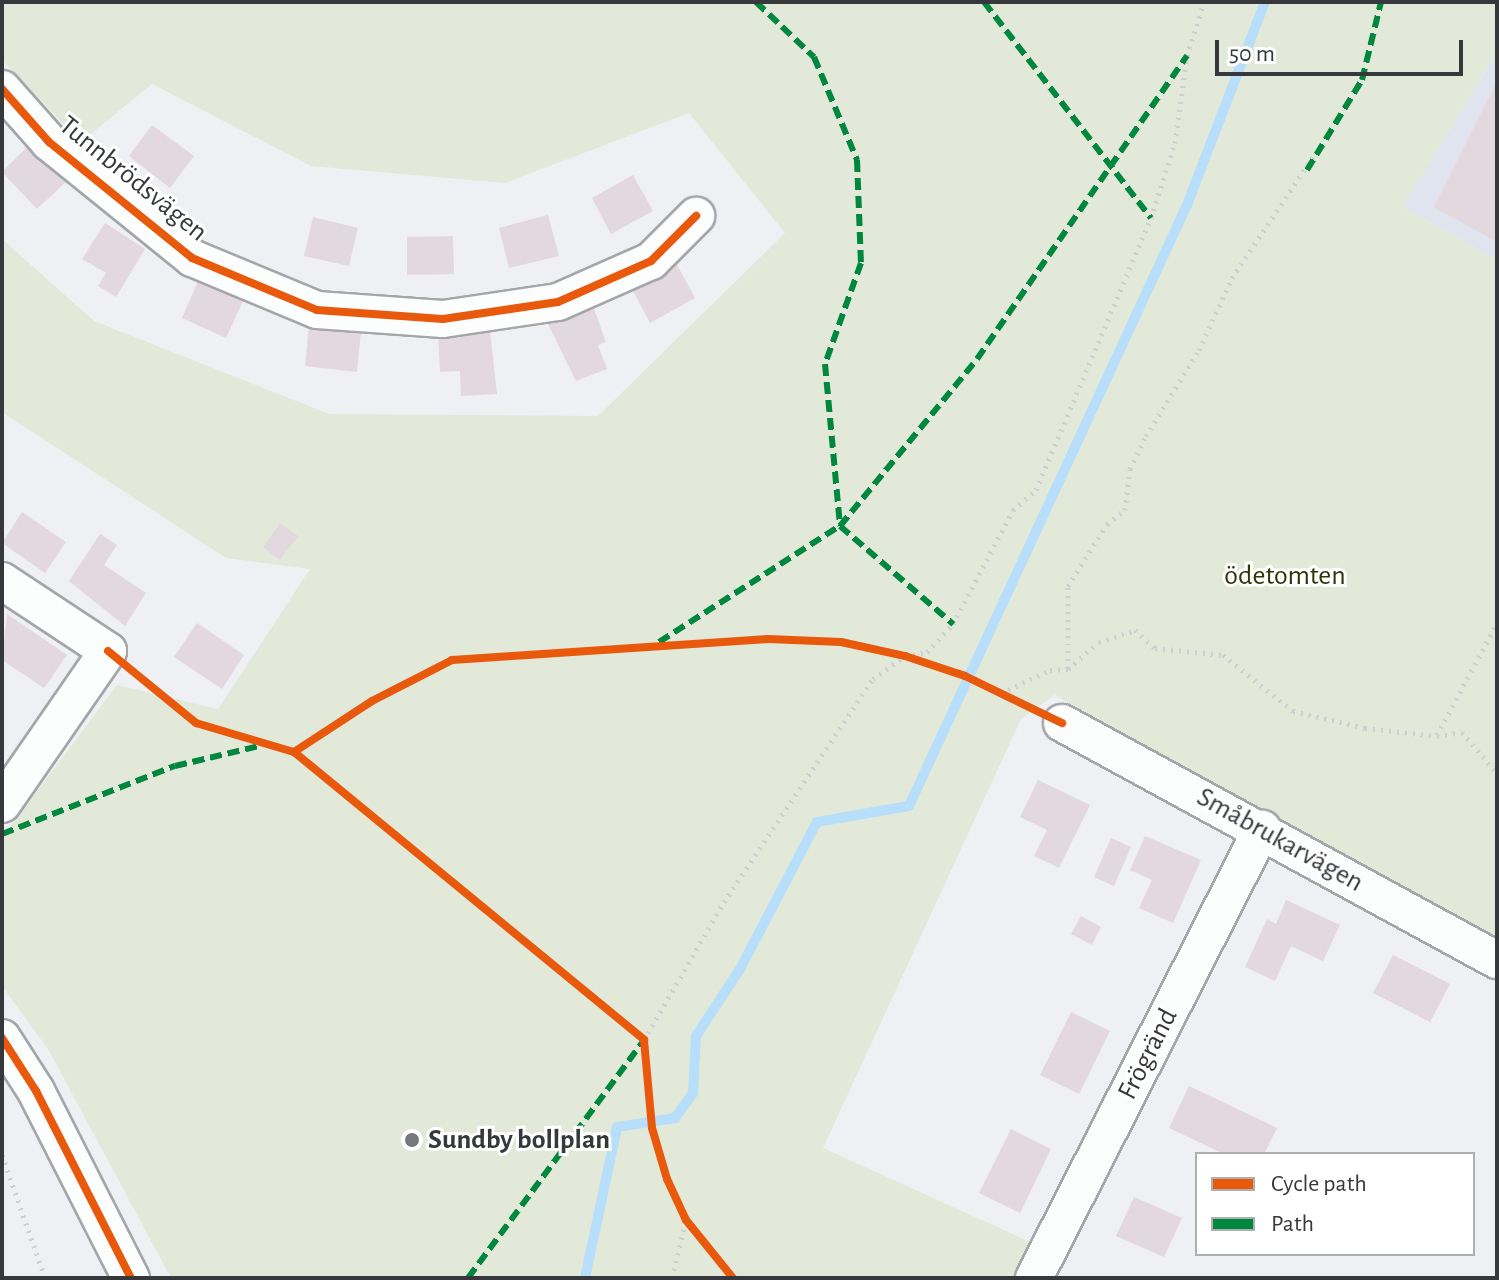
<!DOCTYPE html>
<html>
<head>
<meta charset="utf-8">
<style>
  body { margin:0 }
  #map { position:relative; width:1499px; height:1280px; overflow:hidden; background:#eef0f4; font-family:"Alegreya Sans",sans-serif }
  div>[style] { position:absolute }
  .built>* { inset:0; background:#dfe4ef }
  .green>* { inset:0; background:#e3e9d8 }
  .stream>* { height:10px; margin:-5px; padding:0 5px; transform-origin:5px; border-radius:5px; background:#b7defa }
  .building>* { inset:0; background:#e2d8de }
  .path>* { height:5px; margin-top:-2.5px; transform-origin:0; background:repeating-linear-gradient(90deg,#cfcfd0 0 2px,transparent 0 8px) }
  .roads { filter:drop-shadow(2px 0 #a4a6a9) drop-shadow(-2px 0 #a4a6a9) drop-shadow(0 2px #a4a6a9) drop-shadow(0 -2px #a4a6a9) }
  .minor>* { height:36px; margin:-18px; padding:0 18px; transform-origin:18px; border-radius:18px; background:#fcfdfd }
  .quiet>* { height:6px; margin-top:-3px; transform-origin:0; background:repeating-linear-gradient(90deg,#00873e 0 12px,transparent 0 18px) }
  .cycleway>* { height:8px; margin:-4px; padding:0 4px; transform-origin:4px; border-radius:4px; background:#e8590c }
  .dots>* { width:22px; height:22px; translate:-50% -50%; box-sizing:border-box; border:4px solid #fff; border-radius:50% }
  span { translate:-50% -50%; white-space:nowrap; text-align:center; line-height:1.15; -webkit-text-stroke:6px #fff; paint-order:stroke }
  .street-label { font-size:28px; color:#36383b }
  .park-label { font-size:28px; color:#2d3509 }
  .poi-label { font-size:28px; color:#36383b; font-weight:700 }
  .left { translate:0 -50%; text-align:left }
  .frame { position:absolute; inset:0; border:4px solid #36383b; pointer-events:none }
  .legend { position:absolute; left:1195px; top:1152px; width:280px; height:104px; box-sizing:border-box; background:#fff; border:2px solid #afafb1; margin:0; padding:10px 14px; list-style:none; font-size:24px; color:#36383b }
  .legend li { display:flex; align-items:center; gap:16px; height:40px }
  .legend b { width:40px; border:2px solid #afafb1 }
  .scale { position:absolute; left:1215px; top:40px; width:248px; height:36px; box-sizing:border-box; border:4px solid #36383b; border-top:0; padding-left:10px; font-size:24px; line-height:28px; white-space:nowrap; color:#36383b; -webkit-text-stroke:6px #fff; paint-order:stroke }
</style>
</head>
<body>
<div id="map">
  <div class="built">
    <div style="clip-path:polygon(1497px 52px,1497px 260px,1403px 207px)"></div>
  </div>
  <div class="green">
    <div style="clip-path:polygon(2px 2px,1497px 2px,1497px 52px,1403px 207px,1497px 260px,1497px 943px,1055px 695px,1021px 719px,823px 1148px,1030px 1242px,1014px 1278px,171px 1278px,48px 1049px,2px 986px,2px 838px,117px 685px,218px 709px,310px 569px,226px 558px,2px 412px,2px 239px,94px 321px,329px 414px,598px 416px,785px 233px,689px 113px,505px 183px,311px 166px,152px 84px,81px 142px,2px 60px)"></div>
  </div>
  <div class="stream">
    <div style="left:585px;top:1278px;width:154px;rotate:-78deg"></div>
    <div style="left:617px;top:1127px;width:59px;rotate:-8.8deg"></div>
    <div style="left:675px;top:1118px;width:31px;rotate:-54deg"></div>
    <div style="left:693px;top:1093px;width:57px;rotate:-87deg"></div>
    <div style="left:696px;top:1036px;width:80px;rotate:-56.7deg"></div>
    <div style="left:740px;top:969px;width:166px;rotate:-62.4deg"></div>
    <div style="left:817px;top:822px;width:93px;rotate:-9.9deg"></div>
    <div style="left:909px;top:806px;width:662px;rotate:-65.18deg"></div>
    <div style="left:1187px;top:205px;width:217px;rotate:-69deg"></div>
  </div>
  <div class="building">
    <div style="clip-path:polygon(1497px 81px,1497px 242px,1434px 207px)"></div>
    <div style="clip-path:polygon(152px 125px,194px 156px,170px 188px,129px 156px)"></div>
    <div style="clip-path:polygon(30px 144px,66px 182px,37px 209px,2px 172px)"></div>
    <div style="clip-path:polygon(633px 175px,653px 211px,611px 234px,592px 198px)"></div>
    <div style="clip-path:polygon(548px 215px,559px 256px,509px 268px,499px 228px)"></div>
    <div style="clip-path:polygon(313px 217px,358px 228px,349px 266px,304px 256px)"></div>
    <div style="clip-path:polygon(105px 223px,145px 249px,116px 297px,98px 286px,106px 273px,82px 259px)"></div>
    <div style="clip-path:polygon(453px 236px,454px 274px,407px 275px,407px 237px)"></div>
    <div style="clip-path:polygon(676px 263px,695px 298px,650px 323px,631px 287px)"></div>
    <div style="clip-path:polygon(198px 281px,243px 301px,226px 338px,182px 318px)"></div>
    <div style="clip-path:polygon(592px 303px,606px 342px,598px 345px,607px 369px,576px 381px,546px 320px)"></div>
    <div style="clip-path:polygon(309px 326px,361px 331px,357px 372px,305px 366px)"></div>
    <div style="clip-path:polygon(490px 331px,497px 394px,461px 396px,460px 371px,440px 372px,438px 333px)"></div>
    <div style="clip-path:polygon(22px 512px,66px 542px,45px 573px,2px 543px)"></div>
    <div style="clip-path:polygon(280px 523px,298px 536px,280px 560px,263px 547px)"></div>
    <div style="clip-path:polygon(100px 534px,117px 545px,104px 565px,146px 593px,125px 626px,69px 581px)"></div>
    <div style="clip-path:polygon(7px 614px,67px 655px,44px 688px,2px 660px)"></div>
    <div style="clip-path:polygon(197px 623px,244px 655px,222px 689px,174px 657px)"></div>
    <div style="clip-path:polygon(1038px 780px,1090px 805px,1059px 868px,1034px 856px,1047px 830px,1020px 817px)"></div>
    <div style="clip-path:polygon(1145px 836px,1201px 860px,1173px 923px,1139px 908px,1152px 880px,1130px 870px)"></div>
    <div style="clip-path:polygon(1111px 838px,1131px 847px,1114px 886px,1094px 877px)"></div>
    <div style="clip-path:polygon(1286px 900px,1340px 925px,1323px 961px,1291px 946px,1275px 981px,1245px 967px,1267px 919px,1276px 924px)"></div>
    <div style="clip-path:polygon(1081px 916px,1101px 927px,1092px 945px,1071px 934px)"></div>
    <div style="clip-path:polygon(1393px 955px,1450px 984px,1430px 1022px,1373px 993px)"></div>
    <div style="clip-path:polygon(1071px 1012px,1110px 1031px,1079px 1094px,1040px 1075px)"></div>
    <div style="clip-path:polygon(1189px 1086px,1277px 1128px,1264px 1154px,1224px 1154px,1169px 1128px)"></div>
    <div style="clip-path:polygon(1011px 1129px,1051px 1149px,1020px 1213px,979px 1193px)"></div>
    <div style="clip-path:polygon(1134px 1197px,1182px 1218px,1164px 1257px,1116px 1236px)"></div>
  </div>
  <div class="path">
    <div style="left:1068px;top:669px;width:83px;rotate:-90deg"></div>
    <div style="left:1068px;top:586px;width:73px;rotate:-57.8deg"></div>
    <div style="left:1107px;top:524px;width:23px;rotate:-38deg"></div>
    <div style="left:1125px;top:510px;width:41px;rotate:-83deg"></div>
    <div style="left:1130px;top:469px;width:37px;rotate:-64deg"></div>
    <div style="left:1146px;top:436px;width:101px;rotate:-58.4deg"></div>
    <div style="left:1199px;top:350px;width:79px;rotate:-65.4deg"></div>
    <div style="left:1232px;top:278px;width:146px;rotate:-56.2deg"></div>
    <div style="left:1001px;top:693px;width:54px;rotate:-25.1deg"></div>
    <div style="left:1050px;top:670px;width:18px;rotate:-3deg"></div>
    <div style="left:1068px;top:669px;width:41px;rotate:-41.1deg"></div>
    <div style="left:1099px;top:642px;width:38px;rotate:-18deg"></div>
    <div style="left:1135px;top:630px;width:27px;rotate:42deg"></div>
    <div style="left:1155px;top:648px;width:68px;rotate:5.9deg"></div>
    <div style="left:1223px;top:655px;width:90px;rotate:38.7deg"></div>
    <div style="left:1293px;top:711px;width:74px;rotate:13.3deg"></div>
    <div style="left:1365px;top:728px;width:72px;rotate:6.3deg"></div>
    <div style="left:1437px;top:736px;width:25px;rotate:-9deg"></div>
    <div style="left:1462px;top:732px;width:54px;rotate:49.5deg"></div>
    <div style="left:1437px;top:735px;width:127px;rotate:-61.8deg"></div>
    <div style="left:644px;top:1040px;width:160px;rotate:-59.9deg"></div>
    <div style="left:724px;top:902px;width:268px;rotate:-56.3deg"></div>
    <div style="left:873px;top:679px;width:39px;rotate:-36deg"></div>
    <div style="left:905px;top:656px;width:22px;rotate:-10deg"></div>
    <div style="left:927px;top:652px;width:38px;rotate:-47deg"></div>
    <div style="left:953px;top:624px;width:129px;rotate:-62.2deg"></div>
    <div style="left:1013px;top:510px;width:30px;rotate:-41deg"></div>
    <div style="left:1036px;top:490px;width:295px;rotate:-67.1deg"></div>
    <div style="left:1151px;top:218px;width:79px;rotate:-72.3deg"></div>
    <div style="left:1175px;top:143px;width:88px;rotate:-82.1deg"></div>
    <div style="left:1187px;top:56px;width:57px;rotate:-72.5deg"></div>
    <div style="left:2px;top:1155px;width:130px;rotate:70.7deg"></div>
    <div style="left:672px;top:1278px;width:60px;rotate:-76.4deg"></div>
  </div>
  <div class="roads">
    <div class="minor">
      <div style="left:2px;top:89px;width:71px;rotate:48.4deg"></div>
      <div style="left:49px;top:142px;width:184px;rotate:39deg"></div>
      <div style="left:192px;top:258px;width:135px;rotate:22.6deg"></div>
      <div style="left:317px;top:310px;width:126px;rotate:4.1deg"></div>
      <div style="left:443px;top:319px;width:116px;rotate:-8.4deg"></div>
      <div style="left:558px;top:302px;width:102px;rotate:-23.8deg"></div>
      <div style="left:651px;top:261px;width:64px;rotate:-45deg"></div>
      <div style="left:2px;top:581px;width:127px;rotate:33.4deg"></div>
      <div style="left:108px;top:651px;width:186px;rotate:124.7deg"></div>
      <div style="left:1062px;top:723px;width:495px;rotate:28.6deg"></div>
      <div style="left:2px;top:1038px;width:63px;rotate:57.3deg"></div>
      <div style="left:36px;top:1091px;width:210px;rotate:63.1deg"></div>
      <div style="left:1034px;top:1278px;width:504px;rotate:-63.08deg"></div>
    </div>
  </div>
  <div class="quiet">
    <div style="left:756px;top:2px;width:80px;rotate:43.5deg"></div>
    <div style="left:814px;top:57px;width:112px;rotate:67.3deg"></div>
    <div style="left:857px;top:160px;width:103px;rotate:87.8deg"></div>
    <div style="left:861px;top:263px;width:107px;rotate:109.6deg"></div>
    <div style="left:825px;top:364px;width:163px;rotate:84.7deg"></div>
    <div style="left:840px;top:526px;width:150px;rotate:40.9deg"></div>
    <div style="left:984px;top:2px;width:273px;rotate:52.3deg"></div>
    <div style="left:1307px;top:170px;width:105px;rotate:-58.6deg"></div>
    <div style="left:1362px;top:80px;width:80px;rotate:-76.3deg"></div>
    <div style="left:659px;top:642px;width:215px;rotate:-32.7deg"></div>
    <div style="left:840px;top:526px;width:216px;rotate:-50.6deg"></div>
    <div style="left:977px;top:359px;width:369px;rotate:-55.3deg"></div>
    <div style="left:2px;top:834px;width:186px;rotate:-21.5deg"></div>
    <div style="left:175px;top:766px;width:86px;rotate:-13.4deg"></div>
    <div style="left:468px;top:1278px;width:296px;rotate:-53.5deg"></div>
  </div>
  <div class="cycleway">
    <div style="left:2px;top:89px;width:71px;rotate:48.4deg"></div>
    <div style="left:49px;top:142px;width:184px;rotate:39deg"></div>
    <div style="left:192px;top:258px;width:135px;rotate:22.6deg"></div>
    <div style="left:317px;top:310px;width:126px;rotate:4.1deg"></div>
    <div style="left:443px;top:319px;width:116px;rotate:-8.4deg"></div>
    <div style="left:558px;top:302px;width:102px;rotate:-23.8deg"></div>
    <div style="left:651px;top:261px;width:64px;rotate:-45deg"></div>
    <div style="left:108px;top:651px;width:114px;rotate:39.3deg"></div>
    <div style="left:196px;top:723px;width:102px;rotate:16.5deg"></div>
    <div style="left:294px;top:752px;width:453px;rotate:39.4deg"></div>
    <div style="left:644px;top:1040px;width:88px;rotate:84.8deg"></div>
    <div style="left:652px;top:1128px;width:53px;rotate:73.6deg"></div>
    <div style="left:667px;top:1179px;width:45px;rotate:65.1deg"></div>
    <div style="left:686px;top:1220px;width:75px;rotate:51deg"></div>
    <div style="left:294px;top:752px;width:93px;rotate:-33.2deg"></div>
    <div style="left:372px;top:701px;width:90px;rotate:-27.1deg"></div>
    <div style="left:452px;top:660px;width:317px;rotate:-3.8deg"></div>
    <div style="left:768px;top:639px;width:73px;rotate:2.4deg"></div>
    <div style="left:841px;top:642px;width:66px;rotate:12.3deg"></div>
    <div style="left:905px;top:656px;width:63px;rotate:18.4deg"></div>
    <div style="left:965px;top:676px;width:108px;rotate:25.9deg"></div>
    <div style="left:2px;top:1038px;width:63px;rotate:57.3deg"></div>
    <div style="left:36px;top:1091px;width:210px;rotate:63.1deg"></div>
  </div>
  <div class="dots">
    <div style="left:412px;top:1140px;background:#76787c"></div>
  </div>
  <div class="street-label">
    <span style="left:133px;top:179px;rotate:39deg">Tunnbrödsvägen</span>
    <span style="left:1280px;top:840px;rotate:29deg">Småbrukarvägen</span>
    <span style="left:1148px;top:1054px;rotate:-63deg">Frögränd</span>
  </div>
  <div class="park-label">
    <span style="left:1285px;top:576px">ödetomten</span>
  </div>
  <div class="poi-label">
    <span class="left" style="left:428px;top:1140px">Sundby bollplan</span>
  </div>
  <div class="frame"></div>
  <ul class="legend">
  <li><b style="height:10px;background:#e8590c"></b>Cycle path</li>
  <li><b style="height:10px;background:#00873e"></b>Path</li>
  </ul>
  <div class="scale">50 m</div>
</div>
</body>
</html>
